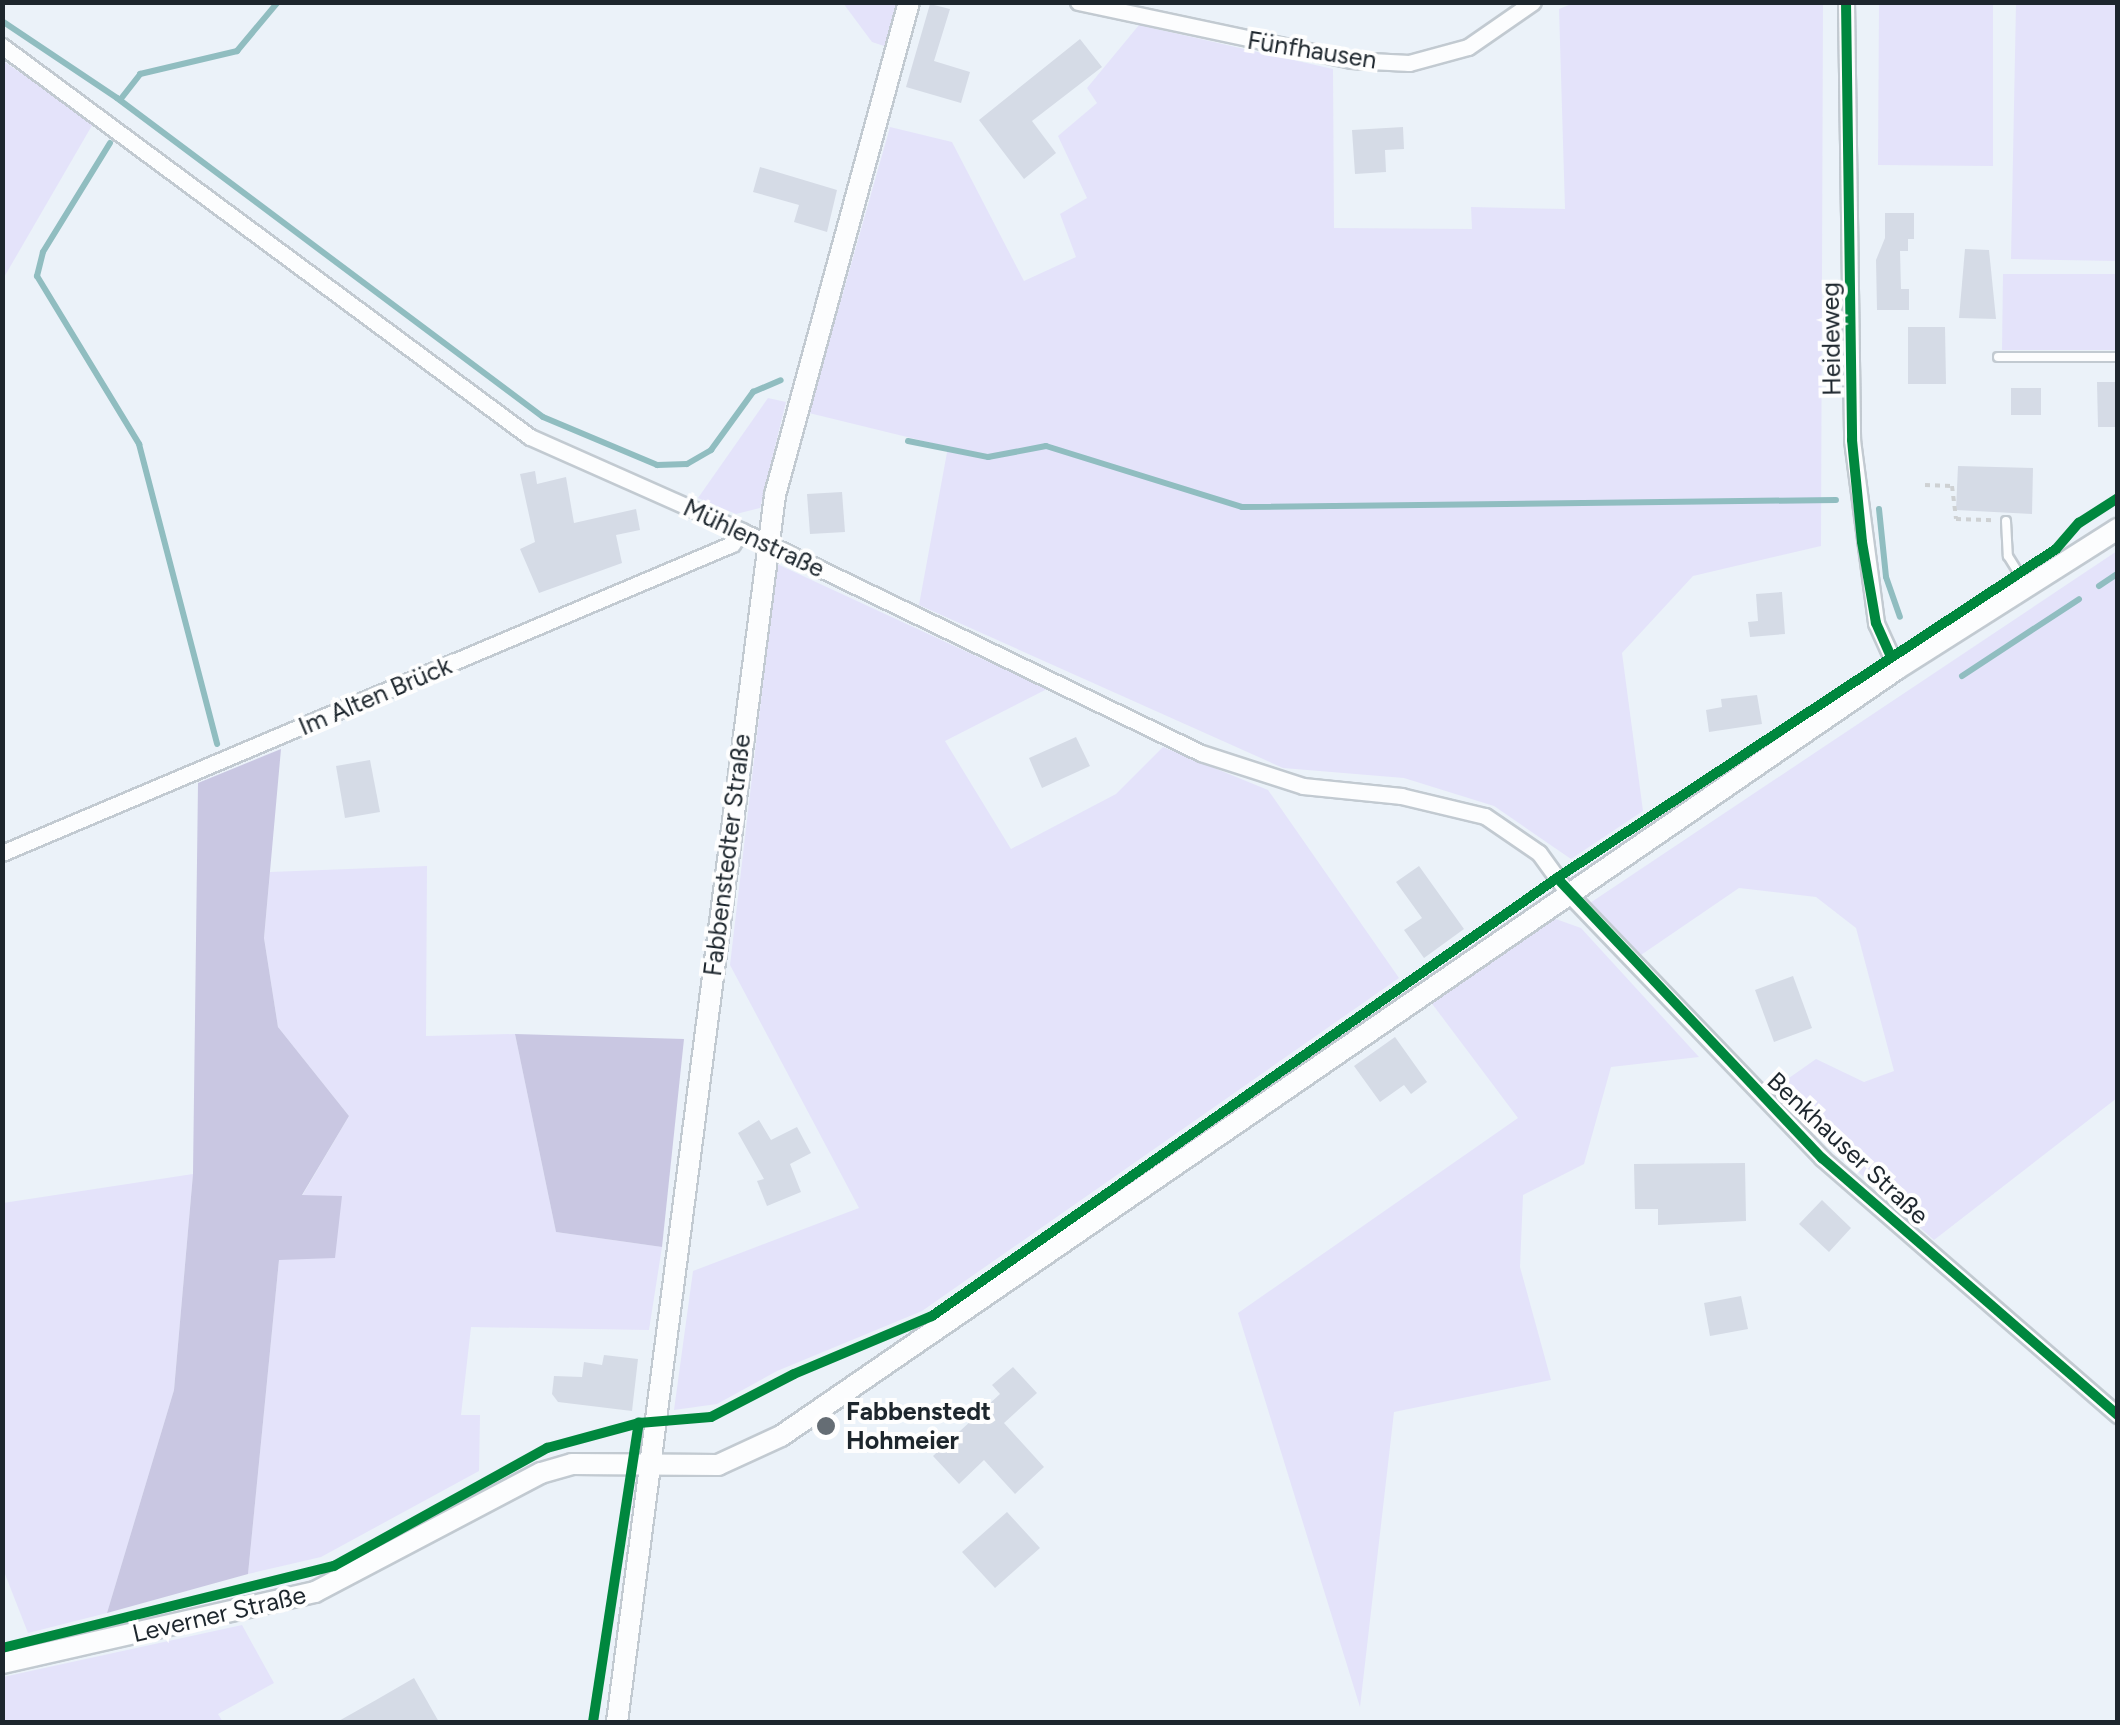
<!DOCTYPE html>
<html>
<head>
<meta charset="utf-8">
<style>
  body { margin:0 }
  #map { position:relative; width:2120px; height:1725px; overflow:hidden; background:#ebf2f9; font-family:Figtree,sans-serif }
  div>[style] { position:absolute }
  .green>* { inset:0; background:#e4e3fa }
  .forest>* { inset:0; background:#c9c7e2 }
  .stream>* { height:6px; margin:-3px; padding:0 3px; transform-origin:3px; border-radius:3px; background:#90bdc0 }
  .building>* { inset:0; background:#d5dbe6 }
  .path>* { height:4px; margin-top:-2px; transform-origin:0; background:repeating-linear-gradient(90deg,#ced1d3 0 5px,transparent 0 10px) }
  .roads { filter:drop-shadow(2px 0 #c2cad1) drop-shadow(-2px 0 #c2cad1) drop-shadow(0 2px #c2cad1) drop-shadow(0 -2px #c2cad1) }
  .service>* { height:8px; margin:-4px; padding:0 4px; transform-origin:4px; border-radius:4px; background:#fcfdfe }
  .minor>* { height:15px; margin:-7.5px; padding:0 7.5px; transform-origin:7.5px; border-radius:7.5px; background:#fcfdfe }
  .tertiary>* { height:20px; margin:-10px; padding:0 10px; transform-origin:10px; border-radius:10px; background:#fcfdfe }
  .cycleway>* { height:10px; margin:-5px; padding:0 5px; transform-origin:5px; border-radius:5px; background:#00873e }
  .dots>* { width:28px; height:28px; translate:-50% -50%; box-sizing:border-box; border:5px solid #fefefe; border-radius:50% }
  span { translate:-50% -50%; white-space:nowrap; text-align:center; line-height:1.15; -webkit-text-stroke:8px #fefefe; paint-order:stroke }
  .street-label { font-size:25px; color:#1d262d }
  .poi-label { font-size:25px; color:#1d262d; font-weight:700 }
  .left { translate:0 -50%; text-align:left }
  .frame { position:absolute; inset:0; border:5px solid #1d262d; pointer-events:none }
</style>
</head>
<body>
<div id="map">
  <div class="green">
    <div style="clip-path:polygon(843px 3px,897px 3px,887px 47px,872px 42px)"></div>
    <div style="clip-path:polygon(1574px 3px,1823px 3px,1821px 546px,1693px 576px,1622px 653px,1643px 811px,1571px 859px,1494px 806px,1404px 778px,1283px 768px,919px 605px,948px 447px,809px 413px,890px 127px,952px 142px,1024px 281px,1076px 257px,1060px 214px,1087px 198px,1058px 136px,1097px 103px,1087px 88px,1139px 25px,1333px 69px,1334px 228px,1472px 229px,1471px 207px,1565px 209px,1559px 9px)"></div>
    <div style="clip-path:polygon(1879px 3px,1993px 3px,1993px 166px,1878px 165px)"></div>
    <div style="clip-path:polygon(2016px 3px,2117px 3px,2117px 261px,2011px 259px)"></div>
    <div style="clip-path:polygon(3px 61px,94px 122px,3px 279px)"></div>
    <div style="clip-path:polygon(2003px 274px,2117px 274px,2117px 350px,2002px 350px)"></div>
    <div style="clip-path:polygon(768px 398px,786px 402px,760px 508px,736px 514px,698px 498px)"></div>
    <div style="clip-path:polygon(2117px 551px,2117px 1098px,1934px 1240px,1769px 1092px,1816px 1059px,1864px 1082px,1894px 1071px,1856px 928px,1816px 897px,1739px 888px,1638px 957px,1590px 903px)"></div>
    <div style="clip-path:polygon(777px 564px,1047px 689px,945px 741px,1011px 849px,1116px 794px,1163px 747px,1268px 790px,1399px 978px,922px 1311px,777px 1371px,717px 1404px,674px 1410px,693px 1271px,859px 1208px,730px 965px)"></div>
    <div style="clip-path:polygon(427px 866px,426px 1036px,515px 1034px,556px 1232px,662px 1247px,649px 1330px,471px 1327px,461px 1415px,480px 1415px,479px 1471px,321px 1557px,248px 1574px,279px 1260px,302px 1196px,349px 1116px,278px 1027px,264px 938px,270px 872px)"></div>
    <div style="clip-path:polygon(1550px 917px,1581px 928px,1699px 1057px,1611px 1067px,1584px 1164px,1523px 1195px,1520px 1267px,1551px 1380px,1394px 1412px,1360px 1707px,1238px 1313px,1518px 1118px,1427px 997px)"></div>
    <div style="clip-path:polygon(193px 1174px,174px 1390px,107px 1613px,28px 1633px,3px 1569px,3px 1203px)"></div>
    <div style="clip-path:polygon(242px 1625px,274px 1683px,218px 1714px,223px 1722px,3px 1722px,3px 1677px)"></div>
  </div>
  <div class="forest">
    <div style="clip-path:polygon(281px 749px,264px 938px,278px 1027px,349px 1116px,302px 1195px,342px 1196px,335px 1258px,279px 1260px,248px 1574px,107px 1613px,174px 1390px,193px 1174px,198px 783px)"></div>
    <div style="clip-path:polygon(515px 1034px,684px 1039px,662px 1247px,556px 1232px)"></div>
  </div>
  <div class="stream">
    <div style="left:2px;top:21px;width:138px;rotate:33.8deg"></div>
    <div style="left:117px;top:98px;width:532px;rotate:36.83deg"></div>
    <div style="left:543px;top:417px;width:124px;rotate:22.8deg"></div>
    <div style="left:657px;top:465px;width:30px;rotate:-2deg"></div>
    <div style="left:687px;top:464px;width:28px;rotate:-30deg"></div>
    <div style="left:711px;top:450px;width:72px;rotate:-54.1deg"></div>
    <div style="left:753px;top:392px;width:30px;rotate:-23deg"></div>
    <div style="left:120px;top:100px;width:33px;rotate:-52deg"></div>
    <div style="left:140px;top:74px;width:100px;rotate:-13.3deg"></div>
    <div style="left:237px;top:51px;width:64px;rotate:-50.1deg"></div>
    <div style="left:110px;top:143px;width:128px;rotate:121.6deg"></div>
    <div style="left:43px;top:252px;width:25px;rotate:104deg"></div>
    <div style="left:37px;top:276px;width:197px;rotate:58.7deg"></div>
    <div style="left:139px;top:444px;width:310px;rotate:75.4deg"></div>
    <div style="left:908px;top:441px;width:82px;rotate:11.3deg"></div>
    <div style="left:988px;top:457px;width:59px;rotate:-10.7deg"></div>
    <div style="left:1046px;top:446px;width:205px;rotate:17.3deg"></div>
    <div style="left:1242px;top:507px;width:594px;rotate:-0.68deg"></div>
    <div style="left:1879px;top:509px;width:68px;rotate:84.1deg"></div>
    <div style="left:1886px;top:577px;width:42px;rotate:70.7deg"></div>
    <div style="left:2099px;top:586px;width:23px;rotate:-34deg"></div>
    <div style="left:1962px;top:676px;width:140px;rotate:-33.3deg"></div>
  </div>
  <div class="building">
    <div style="clip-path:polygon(930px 4px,950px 9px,934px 61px,970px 72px,961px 103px,906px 87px)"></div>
    <div style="clip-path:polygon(1080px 39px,1102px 67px,1032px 121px,1056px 153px,1024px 179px,979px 120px)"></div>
    <div style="clip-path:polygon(1403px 127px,1404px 149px,1385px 150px,1386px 172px,1355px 174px,1352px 130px)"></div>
    <div style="clip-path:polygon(760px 167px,837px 190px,827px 232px,794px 222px,799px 205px,753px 192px)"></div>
    <div style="clip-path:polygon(1885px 213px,1914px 213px,1914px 239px,1908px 239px,1908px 251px,1900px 251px,1901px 289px,1909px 289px,1909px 310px,1877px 310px,1876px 260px,1885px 238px)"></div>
    <div style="clip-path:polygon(1965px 249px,1989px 250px,1996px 319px,1959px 318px)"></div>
    <div style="clip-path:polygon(1908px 327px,1945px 327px,1946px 384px,1908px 384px)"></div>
    <div style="clip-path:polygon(2097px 382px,2118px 382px,2118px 427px,2098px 427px)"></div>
    <div style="clip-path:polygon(2011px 388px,2041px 388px,2041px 415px,2011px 415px)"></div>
    <div style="clip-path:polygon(1958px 466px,2033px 468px,2032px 514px,1956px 510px)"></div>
    <div style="clip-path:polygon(535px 471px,537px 484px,566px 477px,574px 523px,636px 509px,640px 530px,616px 535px,622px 563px,539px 593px,520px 549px,535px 542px,520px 474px)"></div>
    <div style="clip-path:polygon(842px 492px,845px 532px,810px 534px,807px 494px)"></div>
    <div style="clip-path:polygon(1782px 592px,1785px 634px,1750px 637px,1748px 622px,1758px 621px,1756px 594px)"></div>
    <div style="clip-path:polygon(1757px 695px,1762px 724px,1709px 732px,1706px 710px,1722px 707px,1721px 699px)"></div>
    <div style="clip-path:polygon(1076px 737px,1090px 766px,1042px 788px,1029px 758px)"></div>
    <div style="clip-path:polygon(370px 760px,380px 812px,345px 818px,336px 766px)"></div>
    <div style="clip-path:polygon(1419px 866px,1464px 929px,1424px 958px,1404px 930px,1422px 918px,1396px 882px)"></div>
    <div style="clip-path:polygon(1793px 976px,1812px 1028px,1774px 1042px,1755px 990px)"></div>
    <div style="clip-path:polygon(1395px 1037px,1427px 1082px,1411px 1094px,1404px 1085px,1380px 1102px,1354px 1066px)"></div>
    <div style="clip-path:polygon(759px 1120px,771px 1140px,797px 1127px,811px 1153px,790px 1164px,801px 1192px,767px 1206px,757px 1181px,764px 1179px,738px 1133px)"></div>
    <div style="clip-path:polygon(1745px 1163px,1746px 1221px,1658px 1225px,1658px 1209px,1635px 1209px,1634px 1164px)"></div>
    <div style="clip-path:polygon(1822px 1200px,1851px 1228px,1829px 1252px,1799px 1224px)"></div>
    <div style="clip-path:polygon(1741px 1296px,1748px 1329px,1710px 1336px,1704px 1303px)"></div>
    <div style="clip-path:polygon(604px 1355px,638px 1359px,632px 1411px,558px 1402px,552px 1394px,554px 1376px,582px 1377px,584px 1362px,602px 1365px)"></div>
    <div style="clip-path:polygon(1013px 1367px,1037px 1393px,1004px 1423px,1044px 1467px,1015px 1494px,984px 1460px,959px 1484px,933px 1456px,1000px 1394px,992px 1385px)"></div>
    <div style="clip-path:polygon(1007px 1512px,1040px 1548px,995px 1588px,962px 1552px)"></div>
    <div style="clip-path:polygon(414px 1678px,439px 1722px,337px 1722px,376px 1700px)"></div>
  </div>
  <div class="path">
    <div style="left:1925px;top:485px;width:27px;rotate:2deg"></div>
    <div style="left:1952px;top:486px;width:33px;rotate:83deg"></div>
    <div style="left:1956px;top:519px;width:38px;rotate:2deg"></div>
  </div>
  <div class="roads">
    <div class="service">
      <div style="left:1998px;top:357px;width:120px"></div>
      <div style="left:2006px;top:521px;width:35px;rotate:87deg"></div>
      <div style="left:2008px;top:556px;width:36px;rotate:58deg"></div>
    </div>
    <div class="minor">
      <div style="left:1078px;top:2px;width:279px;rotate:12deg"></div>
      <div style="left:1351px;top:60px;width:58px;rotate:3deg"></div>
      <div style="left:1409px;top:63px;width:61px;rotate:-15.2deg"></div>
      <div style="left:1468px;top:47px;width:79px;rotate:-34.7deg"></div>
      <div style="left:1846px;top:2px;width:438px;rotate:89.2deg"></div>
      <div style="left:1852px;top:440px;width:185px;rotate:82.5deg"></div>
      <div style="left:1876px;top:623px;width:51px;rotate:65.5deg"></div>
      <div style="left:2px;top:46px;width:657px;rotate:36.52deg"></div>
      <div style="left:530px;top:437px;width:232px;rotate:23.9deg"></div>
      <div style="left:742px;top:531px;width:510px;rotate:25.81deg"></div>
      <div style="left:1201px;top:753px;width:107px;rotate:17.9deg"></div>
      <div style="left:1303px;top:786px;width:99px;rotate:5.8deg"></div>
      <div style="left:1401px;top:796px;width:86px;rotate:13.4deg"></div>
      <div style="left:1485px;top:816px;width:65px;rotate:34.4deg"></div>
      <div style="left:1539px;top:853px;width:49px;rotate:54.1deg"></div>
      <div style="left:1568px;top:893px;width:367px;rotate:46.2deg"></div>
      <div style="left:1822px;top:1158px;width:392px;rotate:41deg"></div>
      <div style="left:2px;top:853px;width:793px;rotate:-22.94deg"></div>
      <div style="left:732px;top:544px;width:16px;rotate:-52deg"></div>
    </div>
    <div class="tertiary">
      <div style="left:2px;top:1663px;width:321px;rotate:-12.8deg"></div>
      <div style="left:315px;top:1592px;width:255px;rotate:-27.8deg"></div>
      <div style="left:541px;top:1473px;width:32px;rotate:-16deg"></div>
      <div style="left:572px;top:1464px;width:146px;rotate:0.4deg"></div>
      <div style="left:718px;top:1465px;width:69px;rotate:-24.7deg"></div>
      <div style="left:781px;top:1436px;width:1354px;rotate:-34.5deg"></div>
      <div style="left:1897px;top:669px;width:262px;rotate:-32.4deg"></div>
      <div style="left:617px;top:1722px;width:1237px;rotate:-82.66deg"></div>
      <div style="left:775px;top:495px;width:511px;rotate:-74.79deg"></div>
    </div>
  </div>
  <div class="cycleway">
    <div style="left:1846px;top:2px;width:438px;rotate:89.2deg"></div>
    <div style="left:1852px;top:440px;width:102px;rotate:84.4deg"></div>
    <div style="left:1862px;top:542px;width:82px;rotate:80.2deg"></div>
    <div style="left:1876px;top:623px;width:37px;rotate:66deg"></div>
    <div style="left:1557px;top:878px;width:386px;rotate:46.6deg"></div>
    <div style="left:1822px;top:1158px;width:392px;rotate:41deg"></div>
    <div style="left:2px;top:1648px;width:342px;rotate:-13.9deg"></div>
    <div style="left:334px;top:1566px;width:244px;rotate:-29deg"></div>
    <div style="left:547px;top:1448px;width:95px;rotate:-15.2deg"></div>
    <div style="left:639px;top:1423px;width:72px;rotate:-4.8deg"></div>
    <div style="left:711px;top:1417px;width:93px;rotate:-27.4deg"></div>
    <div style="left:794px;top:1374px;width:150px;rotate:-22.8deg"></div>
    <div style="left:932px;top:1316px;width:763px;rotate:-35.02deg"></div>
    <div style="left:1557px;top:878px;width:598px;rotate:-33.4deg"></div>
    <div style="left:2056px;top:549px;width:35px;rotate:-49deg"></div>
    <div style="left:2079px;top:523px;width:46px;rotate:-32.7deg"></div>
    <div style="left:593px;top:1722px;width:303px;rotate:-81.3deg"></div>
  </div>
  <div class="dots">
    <div style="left:826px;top:1426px;background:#656d74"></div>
  </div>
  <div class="street-label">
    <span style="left:1312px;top:50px;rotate:9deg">Fünfhausen</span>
    <span style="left:1831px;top:339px;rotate:-91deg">Heideweg</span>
    <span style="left:754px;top:538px;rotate:25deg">Mühlenstraße</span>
    <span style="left:375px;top:696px;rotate:-23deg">Im Alten Brück</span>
    <span style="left:727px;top:855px;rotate:-83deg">Fabbenstedter Straße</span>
    <span style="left:1848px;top:1148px;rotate:43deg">Benkhauser Straße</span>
    <span style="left:219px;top:1614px;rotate:-13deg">Leverner Straße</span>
  </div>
  <div class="poi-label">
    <span class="left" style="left:846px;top:1426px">Fabbenstedt<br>Hohmeier</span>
  </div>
  <div class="frame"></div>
</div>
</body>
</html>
